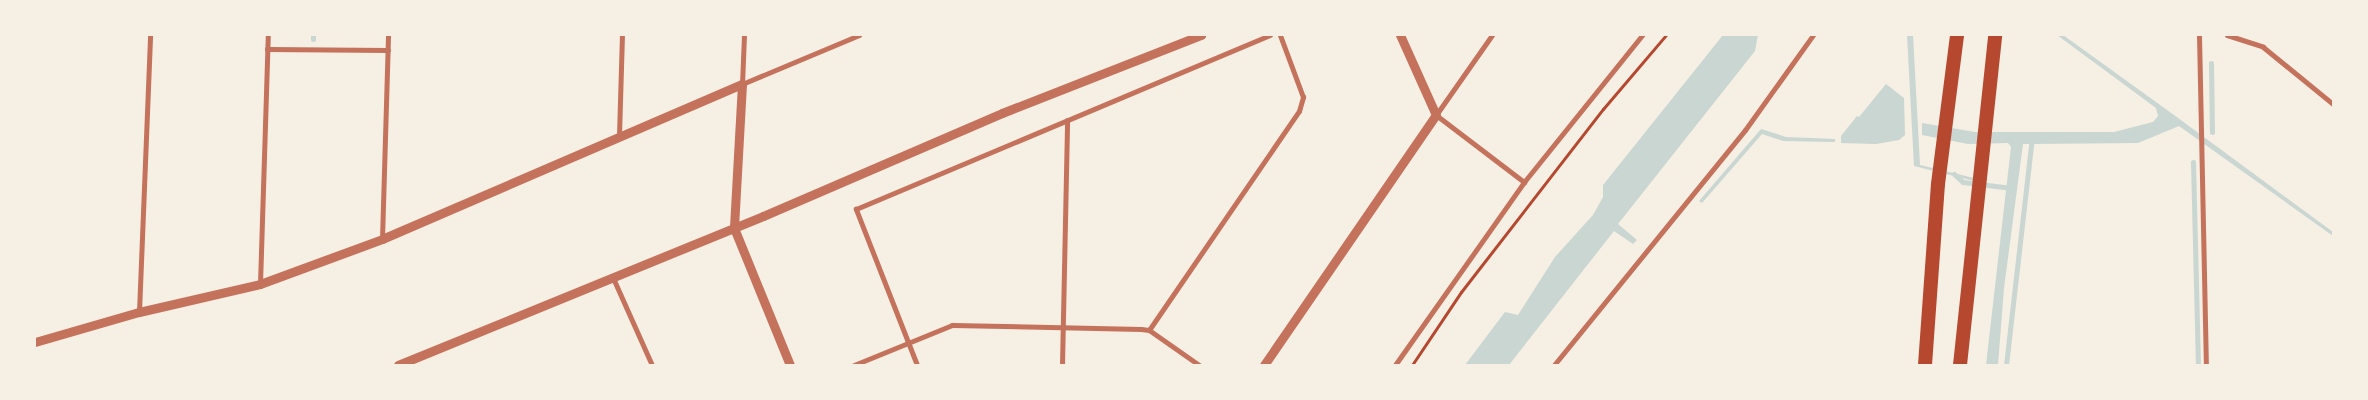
<!DOCTYPE html>
<html>
<head>
<meta charset="utf-8">
<style>
  body { margin:0 }
  #map { position:relative; width:2368px; height:400px; overflow:hidden; background:#f6efe4; font-family:"Archivo Narrow",sans-serif }
  div>[style] { position:absolute }
  .water>* { inset:0; background:#c9d6d2 }
  .stream>* { height:5px; margin:-2.5px; padding:0 2.5px; transform-origin:2.5px; border-radius:2.5px; background:#c9d6d2 }
  .path>* { height:3px; margin:-1.5px; padding:0 1.5px; transform-origin:1.5px; border-radius:1.5px; background:#b5482f }
  .minor>* { height:5px; margin:-2.5px; padding:0 2.5px; transform-origin:2.5px; border-radius:2.5px; background:#c5725c }
  .tertiary>* { height:9px; margin:-4.5px; padding:0 4.5px; transform-origin:4.5px; border-radius:4.5px; background:#c5725c }
  .trunk>* { height:14px; margin:-7px; padding:0 7px; transform-origin:7px; border-radius:7px; background:#b5482f }
  span { translate:-50% -50%; white-space:nowrap; text-align:center; line-height:1.15; -webkit-text-stroke:4px #f6efe4; paint-order:stroke }
  .frame { position:absolute; inset:0; border:36px solid #f6efe4; pointer-events:none }
</style>
</head>
<body>
<div id="map">
  <div class="water">
    <div style="clip-path:polygon(1723px 35px,1758px 35px,1755px 51px,1618px 224px,1637px 240px,1633px 244px,1614px 231px,1509px 365px,1465px 365px,1505px 312px,1518px 315px,1555px 257px,1593px 215px,1603px 197px,1603px 185px)"></div>
    <div style="clip-path:polygon(1907px 35px,1913px 35px,1920px 165px,1974px 178px,1974px 181px,1914px 166px)"></div>
    <div style="clip-path:polygon(2057px 35px,2063px 35px,2174px 115px,2333px 232px,2333px 236px,2179px 126px,2138px 143px,2023px 144px,2004px 288px,1998px 365px,1986px 365px,2011px 147px,2008px 143px,1968px 144px,1922px 135px,1922px 123px,1975px 132px,2114px 132px,2153px 122px,2158px 116px,2156px 108px)"></div>
    <div style="clip-path:polygon(1886px 84px,1904px 98px,1905px 135px,1899px 140px,1876px 144px,1841px 143px,1841px 136px,1857px 116px,1859px 117px)"></div>
    <div style="clip-path:polygon(1761px 129px,1786px 137px,1835px 139px,1835px 142px,1783px 141px,1762px 134px,1702px 203px,1699px 201px)"></div>
  </div>
  <div class="stream">
    <div style="left:313px;top:39px;width:4px;rotate:-90deg"></div>
    <div style="left:2211px;top:63px;width:69px;rotate:89.2deg"></div>
    <div style="left:2193px;top:162px;width:203px;rotate:88.6deg"></div>
    <div style="left:1954px;top:174px;width:12px;rotate:42deg"></div>
    <div style="left:1963px;top:182px;width:49px;rotate:7deg"></div>
    <div style="left:2006px;top:365px;width:228px;rotate:-83.5deg"></div>
  </div>
  <div class="path">
    <div style="left:1412px;top:365px;width:88px;rotate:-56.1deg"></div>
    <div style="left:1461px;top:292px;width:232px;rotate:-52.2deg"></div>
    <div style="left:1603px;top:109px;width:97px;rotate:-49.6deg"></div>
  </div>
  <div class="minor">
    <div style="left:744px;top:35px;width:49px;rotate:92.3deg"></div>
    <div style="left:742px;top:84px;width:127px;rotate:-22.7deg"></div>
    <div style="left:1492px;top:35px;width:98px;rotate:125deg"></div>
    <div style="left:1436px;top:115px;width:111px;rotate:37.3deg"></div>
    <div style="left:2199px;top:35px;width:330px;rotate:88.8deg"></div>
    <div style="left:2227px;top:35px;width:38px;rotate:18deg"></div>
    <div style="left:2263px;top:47px;width:90px;rotate:39.2deg"></div>
    <div style="left:267px;top:49px;width:121px;rotate:0.5deg"></div>
    <div style="left:619px;top:135px;width:100px;rotate:-88.3deg"></div>
    <div style="left:382px;top:239px;width:204px;rotate:-88.3deg"></div>
    <div style="left:613px;top:278px;width:95px;rotate:65.9deg"></div>
    <div style="left:260px;top:284px;width:249px;rotate:-88.2deg"></div>
    <div style="left:139px;top:312px;width:277px;rotate:-87.7deg"></div>
    <div style="left:1149px;top:330px;width:265px;rotate:-55.6deg"></div>
    <div style="left:1299px;top:111px;width:15px;rotate:-74deg"></div>
    <div style="left:1303px;top:97px;width:66px;rotate:-110.4deg"></div>
    <div style="left:854px;top:365px;width:106px;rotate:-22.2deg"></div>
    <div style="left:952px;top:325px;width:189px;rotate:1.2deg"></div>
    <div style="left:1141px;top:329px;width:8px;rotate:7deg"></div>
    <div style="left:1149px;top:330px;width:61px;rotate:35deg"></div>
    <div style="left:917px;top:365px;width:168px;rotate:-111.4deg"></div>
    <div style="left:856px;top:209px;width:449px;rotate:-22.8deg"></div>
    <div style="left:1062px;top:365px;width:245px;rotate:-88.8deg"></div>
    <div style="left:1395px;top:365px;width:224px;rotate:-54.8deg"></div>
    <div style="left:1524px;top:182px;width:189px;rotate:-51.2deg"></div>
    <div style="left:1554px;top:365px;width:303px;rotate:-50.9deg"></div>
    <div style="left:1745px;top:130px;width:117px;rotate:-54.4deg"></div>
  </div>
  <div class="tertiary">
    <div style="left:35px;top:342px;width:108px;rotate:-16.1deg"></div>
    <div style="left:139px;top:312px;width:124px;rotate:-13deg"></div>
    <div style="left:260px;top:284px;width:130px;rotate:-20.2deg"></div>
    <div style="left:382px;top:239px;width:392px;rotate:-23.3deg"></div>
    <div style="left:742px;top:84px;width:144px;rotate:93.2deg"></div>
    <div style="left:734px;top:228px;width:148px;rotate:67.8deg"></div>
    <div style="left:398px;top:365px;width:394px;rotate:-22.2deg"></div>
    <div style="left:763px;top:216px;width:260px;rotate:-23.3deg"></div>
    <div style="left:1002px;top:113px;width:214px;rotate:-21.4deg"></div>
    <div style="left:1264px;top:365px;width:303px;rotate:-55.5deg"></div>
    <div style="left:1436px;top:115px;width:88px;rotate:-114.2deg"></div>
  </div>
  <div class="trunk">
    <div style="left:1925px;top:365px;width:181px;rotate:-85.9deg"></div>
    <div style="left:1938px;top:184px;width:150px;rotate:-82.7deg"></div>
    <div style="left:1960px;top:365px;width:332px;rotate:-83.9deg"></div>
  </div>
  <div class="frame"></div>
</div>
</body>
</html>
